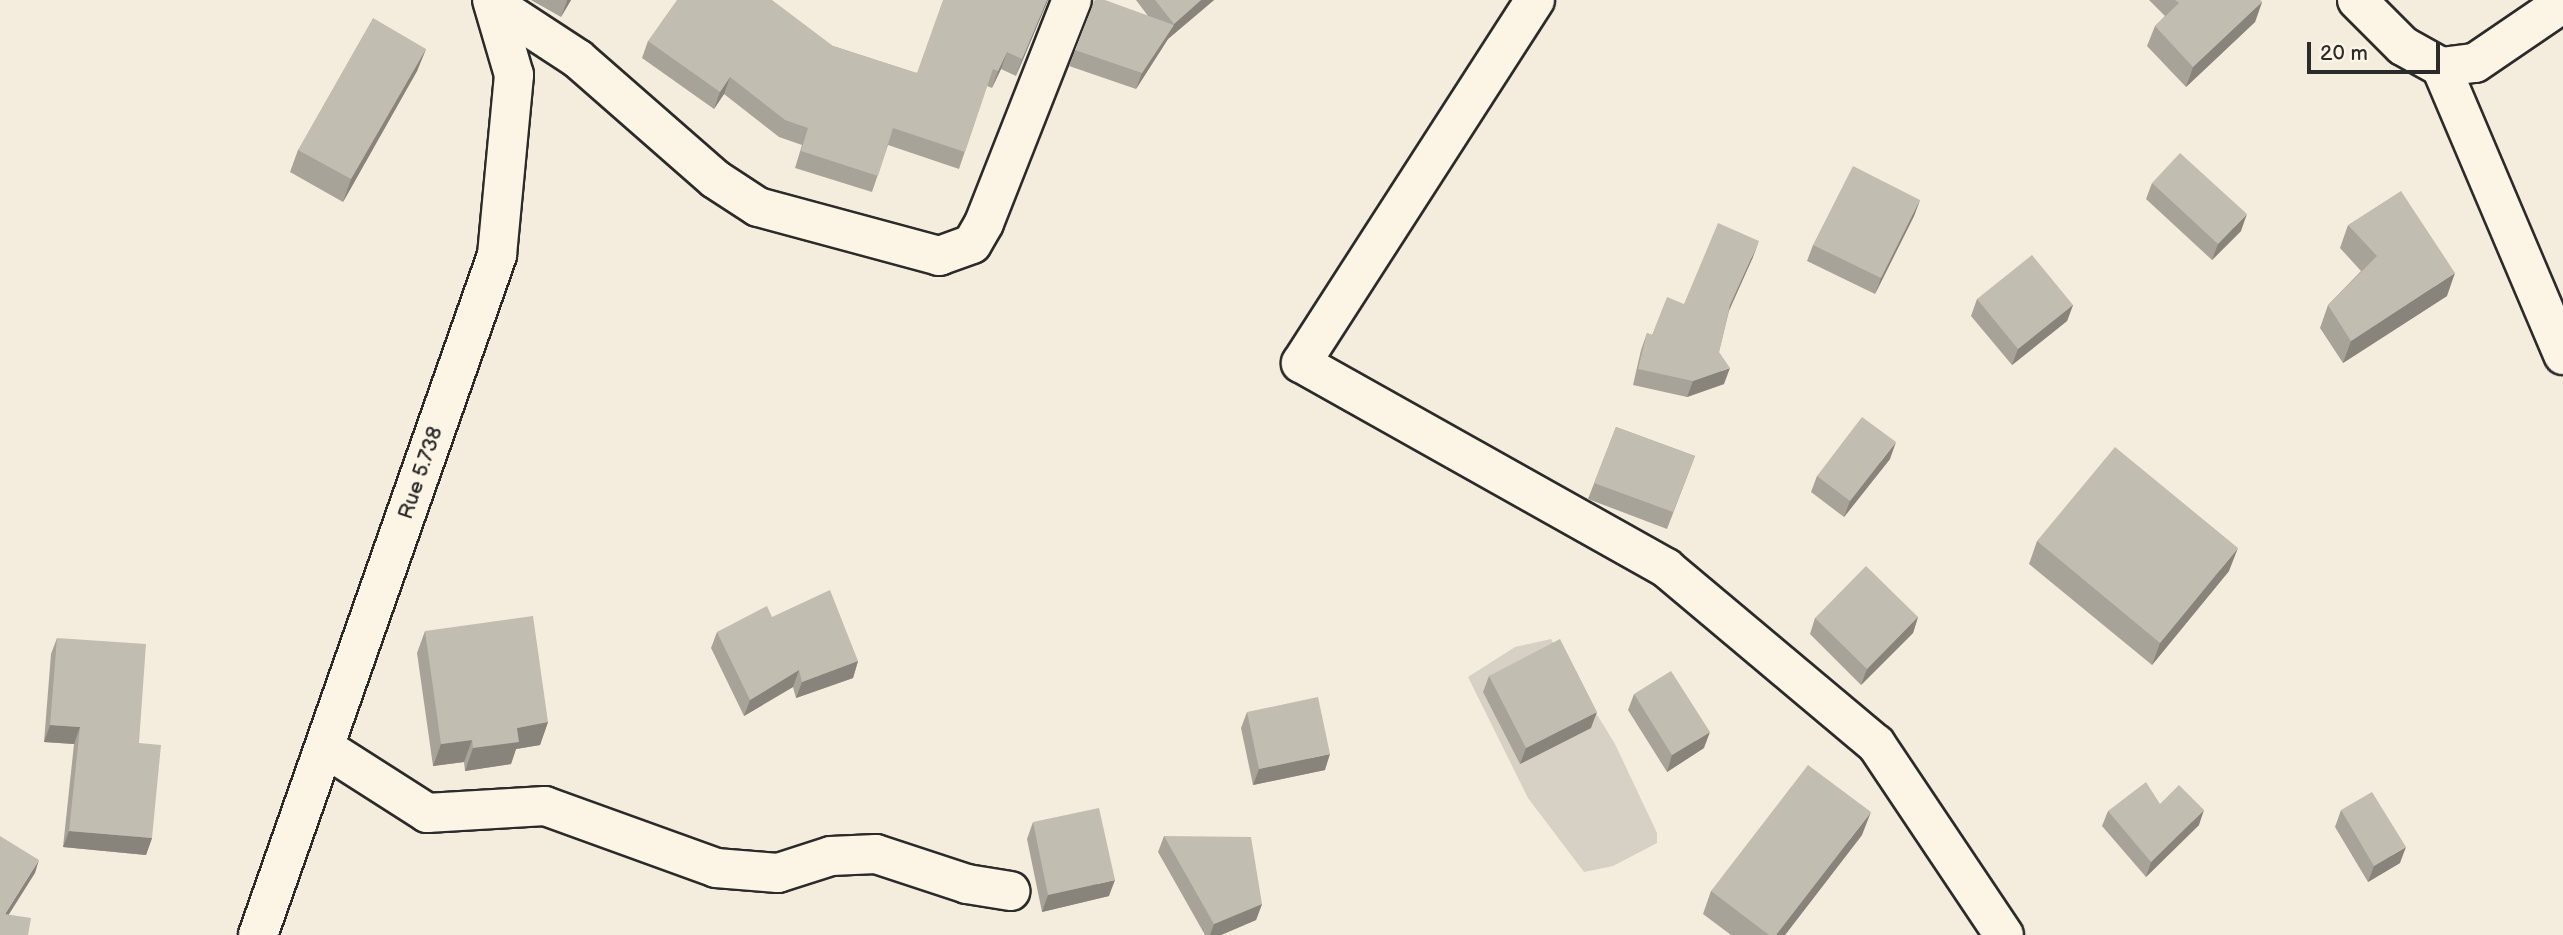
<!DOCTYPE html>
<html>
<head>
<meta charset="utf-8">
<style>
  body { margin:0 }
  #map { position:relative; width:2563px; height:935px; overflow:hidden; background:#f4edde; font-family:"Balsamiq Sans",sans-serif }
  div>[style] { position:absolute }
  .green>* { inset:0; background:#d6d1c4 }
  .roads { filter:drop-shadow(2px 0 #2b2b2b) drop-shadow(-2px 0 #2b2b2b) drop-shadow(0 2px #2b2b2b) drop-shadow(0 -2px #2b2b2b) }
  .minor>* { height:38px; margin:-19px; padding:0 19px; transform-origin:19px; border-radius:19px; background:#fcf5e5 }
  .wall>* { inset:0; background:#a7a398 }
  .shaded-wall>* { inset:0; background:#88847c }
  .building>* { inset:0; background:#c2bdb1 }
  span { translate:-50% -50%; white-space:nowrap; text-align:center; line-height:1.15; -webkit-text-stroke:5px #fcf5e5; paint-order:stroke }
  .street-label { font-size:21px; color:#2b2b2b }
  .scale { position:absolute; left:2307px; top:42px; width:133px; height:32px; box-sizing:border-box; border:4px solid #2b2b2b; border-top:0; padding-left:9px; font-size:21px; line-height:24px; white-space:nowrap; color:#2b2b2b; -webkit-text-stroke:5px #fcf5e5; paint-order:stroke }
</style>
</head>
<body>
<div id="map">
  <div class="green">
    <div style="clip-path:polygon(1551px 639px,1615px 744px,1657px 833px,1657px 843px,1613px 866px,1584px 872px,1528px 798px,1468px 677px,1515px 647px)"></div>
  </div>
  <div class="roads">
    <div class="minor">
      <div style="left:1535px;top:0;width:432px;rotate:122.8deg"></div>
      <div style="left:1301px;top:363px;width:419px;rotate:29.3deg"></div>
      <div style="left:1666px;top:568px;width:274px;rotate:40deg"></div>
      <div style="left:1876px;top:744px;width:230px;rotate:56.2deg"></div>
      <div style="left:2357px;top:0;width:65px;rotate:45deg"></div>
      <div style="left:2403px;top:46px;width:43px;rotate:28.9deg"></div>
      <div style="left:2441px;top:67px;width:34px;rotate:-7deg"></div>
      <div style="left:2475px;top:63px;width:107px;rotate:-34.3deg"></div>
      <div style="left:494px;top:4px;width:100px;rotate:33.2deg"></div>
      <div style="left:578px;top:59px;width:182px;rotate:41.2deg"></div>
      <div style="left:715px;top:179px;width:51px;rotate:33.1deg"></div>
      <div style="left:758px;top:207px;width:188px;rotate:15.1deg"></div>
      <div style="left:939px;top:256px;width:35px;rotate:-20deg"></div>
      <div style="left:972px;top:244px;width:24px;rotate:-60deg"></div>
      <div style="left:984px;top:223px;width:240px;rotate:-68.5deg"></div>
      <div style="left:2441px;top:67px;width:313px;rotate:67deg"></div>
      <div style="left:327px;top:749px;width:119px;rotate:32.6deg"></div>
      <div style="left:427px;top:813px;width:118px;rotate:-3.4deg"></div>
      <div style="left:545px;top:806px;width:182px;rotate:19.9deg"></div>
      <div style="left:716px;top:868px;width:62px;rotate:4.6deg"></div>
      <div style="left:778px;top:873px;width:56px;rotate:-17.8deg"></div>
      <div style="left:831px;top:856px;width:45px;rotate:-2.5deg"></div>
      <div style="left:876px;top:854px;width:96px;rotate:18.2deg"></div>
      <div style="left:967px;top:884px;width:44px;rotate:9.2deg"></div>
      <div style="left:258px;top:935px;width:721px;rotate:-70.63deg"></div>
      <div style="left:497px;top:255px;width:181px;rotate:-84.6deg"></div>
      <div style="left:514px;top:75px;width:78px;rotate:-106.3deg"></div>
    </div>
  </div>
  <div class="wall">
    <div style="clip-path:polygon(531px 0,571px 0,561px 17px)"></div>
    <div style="clip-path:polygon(1048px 0,1016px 76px,1001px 69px,992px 88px,987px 86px,959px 169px,888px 145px,872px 192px,795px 168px,802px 145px,779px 137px,724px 94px,714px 109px,642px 58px,648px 41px,833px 46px,916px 73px)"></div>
    <div style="clip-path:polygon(1095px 0,1148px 16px,1136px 0,1214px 0,1168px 39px,1136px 89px,1069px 66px)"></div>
    <div style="clip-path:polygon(2149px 0,2260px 0,2262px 2px,2255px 22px,2186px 87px,2147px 46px,2155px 26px,2165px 16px)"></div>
    <div style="clip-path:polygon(426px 49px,417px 71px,343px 202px,290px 172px,298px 150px)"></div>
    <div style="clip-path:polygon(2152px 183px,2241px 231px,2212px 260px,2146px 199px)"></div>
    <div style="clip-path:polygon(1920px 200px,1914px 216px,1875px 294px,1807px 261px,1813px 245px)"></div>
    <div style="clip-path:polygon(2348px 225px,2447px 296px,2343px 363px,2320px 328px,2328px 305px,2361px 271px,2340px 248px)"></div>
    <div style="clip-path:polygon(1753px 257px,1729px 311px,1719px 352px,1724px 384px,1687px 397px,1633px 385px,1641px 350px,1647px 333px,1652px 335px,1684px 304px)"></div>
    <div style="clip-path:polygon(1977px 299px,2073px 305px,2067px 321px,2012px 365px,1971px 316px)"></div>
    <div style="clip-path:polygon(1616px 427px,1695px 456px,1667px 529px,1588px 499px)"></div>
    <div style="clip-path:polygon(1890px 459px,1844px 517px,1811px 492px,1817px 476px)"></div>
    <div style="clip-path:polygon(2037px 541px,2229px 571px,2152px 665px,2029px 564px)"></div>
    <div style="clip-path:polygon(772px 617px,858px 661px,853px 678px,796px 698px,793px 687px,744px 716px,711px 648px,717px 632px)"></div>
    <div style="clip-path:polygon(1918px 617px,1913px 633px,1861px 685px,1810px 634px,1815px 618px)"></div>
    <div style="clip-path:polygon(425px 631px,548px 722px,540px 745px,516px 749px,511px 764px,465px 771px,464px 762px,433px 766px,417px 653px)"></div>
    <div style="clip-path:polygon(57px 638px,139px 743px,152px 838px,146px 855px,63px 847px,74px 744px,44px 742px,51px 654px)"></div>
    <div style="clip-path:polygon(1489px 676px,1591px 728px,1520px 764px,1483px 692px)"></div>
    <div style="clip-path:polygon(1634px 694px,1704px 748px,1667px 772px,1628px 710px)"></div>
    <div style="clip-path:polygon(1247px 712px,1325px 770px,1253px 785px,1241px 728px)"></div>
    <div style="clip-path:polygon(2160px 804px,2199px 825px,2146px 877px,2102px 826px,2108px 811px)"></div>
    <div style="clip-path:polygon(2341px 810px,2400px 863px,2368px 882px,2335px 827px)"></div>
    <div style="clip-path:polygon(1033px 822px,1109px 896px,1042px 912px,1027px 839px)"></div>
    <div style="clip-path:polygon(1862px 835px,1785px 935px,1731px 935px,1703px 914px,1711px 891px)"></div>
    <div style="clip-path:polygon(1164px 836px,1262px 904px,1256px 920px,1221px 935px,1205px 935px,1158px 852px)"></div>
  </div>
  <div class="shaded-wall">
    <div style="clip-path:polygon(567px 0,571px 0,561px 17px,567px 1px)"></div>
    <div style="clip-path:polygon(1047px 0,1048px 0,1016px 76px,1022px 59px)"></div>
    <div style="clip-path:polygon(1201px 0,1214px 0,1168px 39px,1136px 89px,1142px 73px,1174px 24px)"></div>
    <div style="clip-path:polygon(2262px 2px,2255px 22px,2186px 87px,2193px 67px)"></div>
    <div style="clip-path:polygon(426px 49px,417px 71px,343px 202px,351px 179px)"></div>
    <div style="clip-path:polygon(1007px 52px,1001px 69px,992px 88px,998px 71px)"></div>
    <div style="clip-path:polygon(730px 77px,724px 94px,714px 109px,720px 92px)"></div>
    <div style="clip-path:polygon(1920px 200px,1914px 216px,1875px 294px,1881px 278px)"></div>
    <div style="clip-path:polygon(2247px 214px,2241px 231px,2212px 260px,2218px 244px)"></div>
    <div style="clip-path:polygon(1759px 241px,1753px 257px,1724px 321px,1730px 305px)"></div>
    <div style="clip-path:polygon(2455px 273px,2447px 296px,2343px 363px,2351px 341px)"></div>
    <div style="clip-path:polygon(2073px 305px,2067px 321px,2012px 365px,2018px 349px)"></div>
    <div style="clip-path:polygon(1730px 368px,1724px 384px,1687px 397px,1693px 381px)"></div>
    <div style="clip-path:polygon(1896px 442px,1890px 459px,1844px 517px,1850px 501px)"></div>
    <div style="clip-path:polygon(2238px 548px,2229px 571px,2152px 665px,2160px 643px)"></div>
    <div style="clip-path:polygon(1918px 617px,1913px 633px,1861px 685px,1867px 669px)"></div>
    <div style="clip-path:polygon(858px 661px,853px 678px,796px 698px,802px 682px)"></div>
    <div style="clip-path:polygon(799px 670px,793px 687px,744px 716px,750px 700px)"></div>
    <div style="clip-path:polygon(1597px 712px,1591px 728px,1520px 764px,1526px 748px)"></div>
    <div style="clip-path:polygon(548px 722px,540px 745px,516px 749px,511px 764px,465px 771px,473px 748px,517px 728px)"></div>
    <div style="clip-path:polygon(50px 725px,80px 727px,74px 744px,44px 742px)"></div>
    <div style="clip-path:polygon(1710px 732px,1704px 748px,1667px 772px,1672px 755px)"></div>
    <div style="clip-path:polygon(472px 740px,464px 762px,433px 766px,441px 744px)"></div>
    <div style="clip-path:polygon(1330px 754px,1325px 770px,1253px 785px,1259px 769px)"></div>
    <div style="clip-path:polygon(2204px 810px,2199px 825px,2146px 877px,2151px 862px)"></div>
    <div style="clip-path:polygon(1871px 812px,1862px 835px,1785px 935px,1776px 935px)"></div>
    <div style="clip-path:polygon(69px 831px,152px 838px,146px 855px,63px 847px)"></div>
    <div style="clip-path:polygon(2406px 847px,2400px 863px,2368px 882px,2374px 866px)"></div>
    <div style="clip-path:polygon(39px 860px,35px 873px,1px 927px,5px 914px)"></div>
    <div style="clip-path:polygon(1115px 880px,1109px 896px,1042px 912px,1048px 895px)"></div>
    <div style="clip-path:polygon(1262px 904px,1256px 920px,1221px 935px,1210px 935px,1214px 924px)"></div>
  </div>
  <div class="building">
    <div style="clip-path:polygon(677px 0,772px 0,833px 46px,917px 73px,943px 0,1047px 0,1022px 59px,1007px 52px,998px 71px,993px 69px,965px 152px,893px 128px,878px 176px,801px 151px,808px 128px,785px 120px,730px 77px,720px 92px,648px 41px)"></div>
    <div style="clip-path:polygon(1095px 0,1105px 0,1174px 25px,1142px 73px,1075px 50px)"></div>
    <div style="clip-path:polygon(1155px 0,1201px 0,1174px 24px)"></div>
    <div style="clip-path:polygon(2175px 0,2260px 0,2262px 2px,2193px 67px,2155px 26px,2179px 3px)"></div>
    <div style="clip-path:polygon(373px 18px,426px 49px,351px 179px,298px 150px)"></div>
    <div style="clip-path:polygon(2180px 153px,2247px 214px,2218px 244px,2152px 183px)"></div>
    <div style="clip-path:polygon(1853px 166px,1920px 200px,1881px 278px,1813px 245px)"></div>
    <div style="clip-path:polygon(2401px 191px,2455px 273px,2351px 341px,2328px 305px,2377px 256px,2348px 225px)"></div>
    <div style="clip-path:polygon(1718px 223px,1759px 241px,1730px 305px,1719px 352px,1730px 368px,1693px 381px,1638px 369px,1647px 333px,1652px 335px,1667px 297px,1684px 304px)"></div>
    <div style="clip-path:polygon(2032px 255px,2073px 305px,2018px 349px,1977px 299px)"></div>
    <div style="clip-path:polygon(1862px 417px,1896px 442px,1850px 501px,1817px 476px)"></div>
    <div style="clip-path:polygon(1616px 427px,1695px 456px,1673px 512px,1594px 483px)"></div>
    <div style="clip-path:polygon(2115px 447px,2238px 548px,2160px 643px,2037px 541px)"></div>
    <div style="clip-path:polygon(1866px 566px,1918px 617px,1867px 669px,1815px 618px)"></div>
    <div style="clip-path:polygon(830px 590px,858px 661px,802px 682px,799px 670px,750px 700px,717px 632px,767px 606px,772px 617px)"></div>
    <div style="clip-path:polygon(533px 616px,548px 722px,517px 728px,519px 742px,473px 748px,472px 740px,441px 744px,425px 631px)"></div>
    <div style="clip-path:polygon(57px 638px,146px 644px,139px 743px,161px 745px,152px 838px,69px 831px,80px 727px,50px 725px)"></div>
    <div style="clip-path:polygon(1560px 639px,1597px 712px,1526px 748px,1489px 676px)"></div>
    <div style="clip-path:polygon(1671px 671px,1710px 732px,1672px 755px,1634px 694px)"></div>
    <div style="clip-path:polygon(1318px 697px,1330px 754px,1259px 769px,1247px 712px)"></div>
    <div style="clip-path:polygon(1808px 765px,1871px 812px,1776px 935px,1769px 935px,1711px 891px)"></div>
    <div style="clip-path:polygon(2146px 782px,2160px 804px,2179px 785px,2204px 810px,2151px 862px,2108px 811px)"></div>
    <div style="clip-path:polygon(2372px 792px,2406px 847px,2374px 866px,2341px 810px)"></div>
    <div style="clip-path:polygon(1099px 808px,1115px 880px,1048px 895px,1033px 822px)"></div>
    <div style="clip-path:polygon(0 836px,39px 860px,5px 914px,31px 918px,28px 935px,0 935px)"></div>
    <div style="clip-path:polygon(1164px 836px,1251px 837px,1262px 904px,1214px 924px)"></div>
  </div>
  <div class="street-label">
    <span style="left:421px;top:473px;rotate:-71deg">Rue 5.738</span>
  </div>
  <div class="scale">20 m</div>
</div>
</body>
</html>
